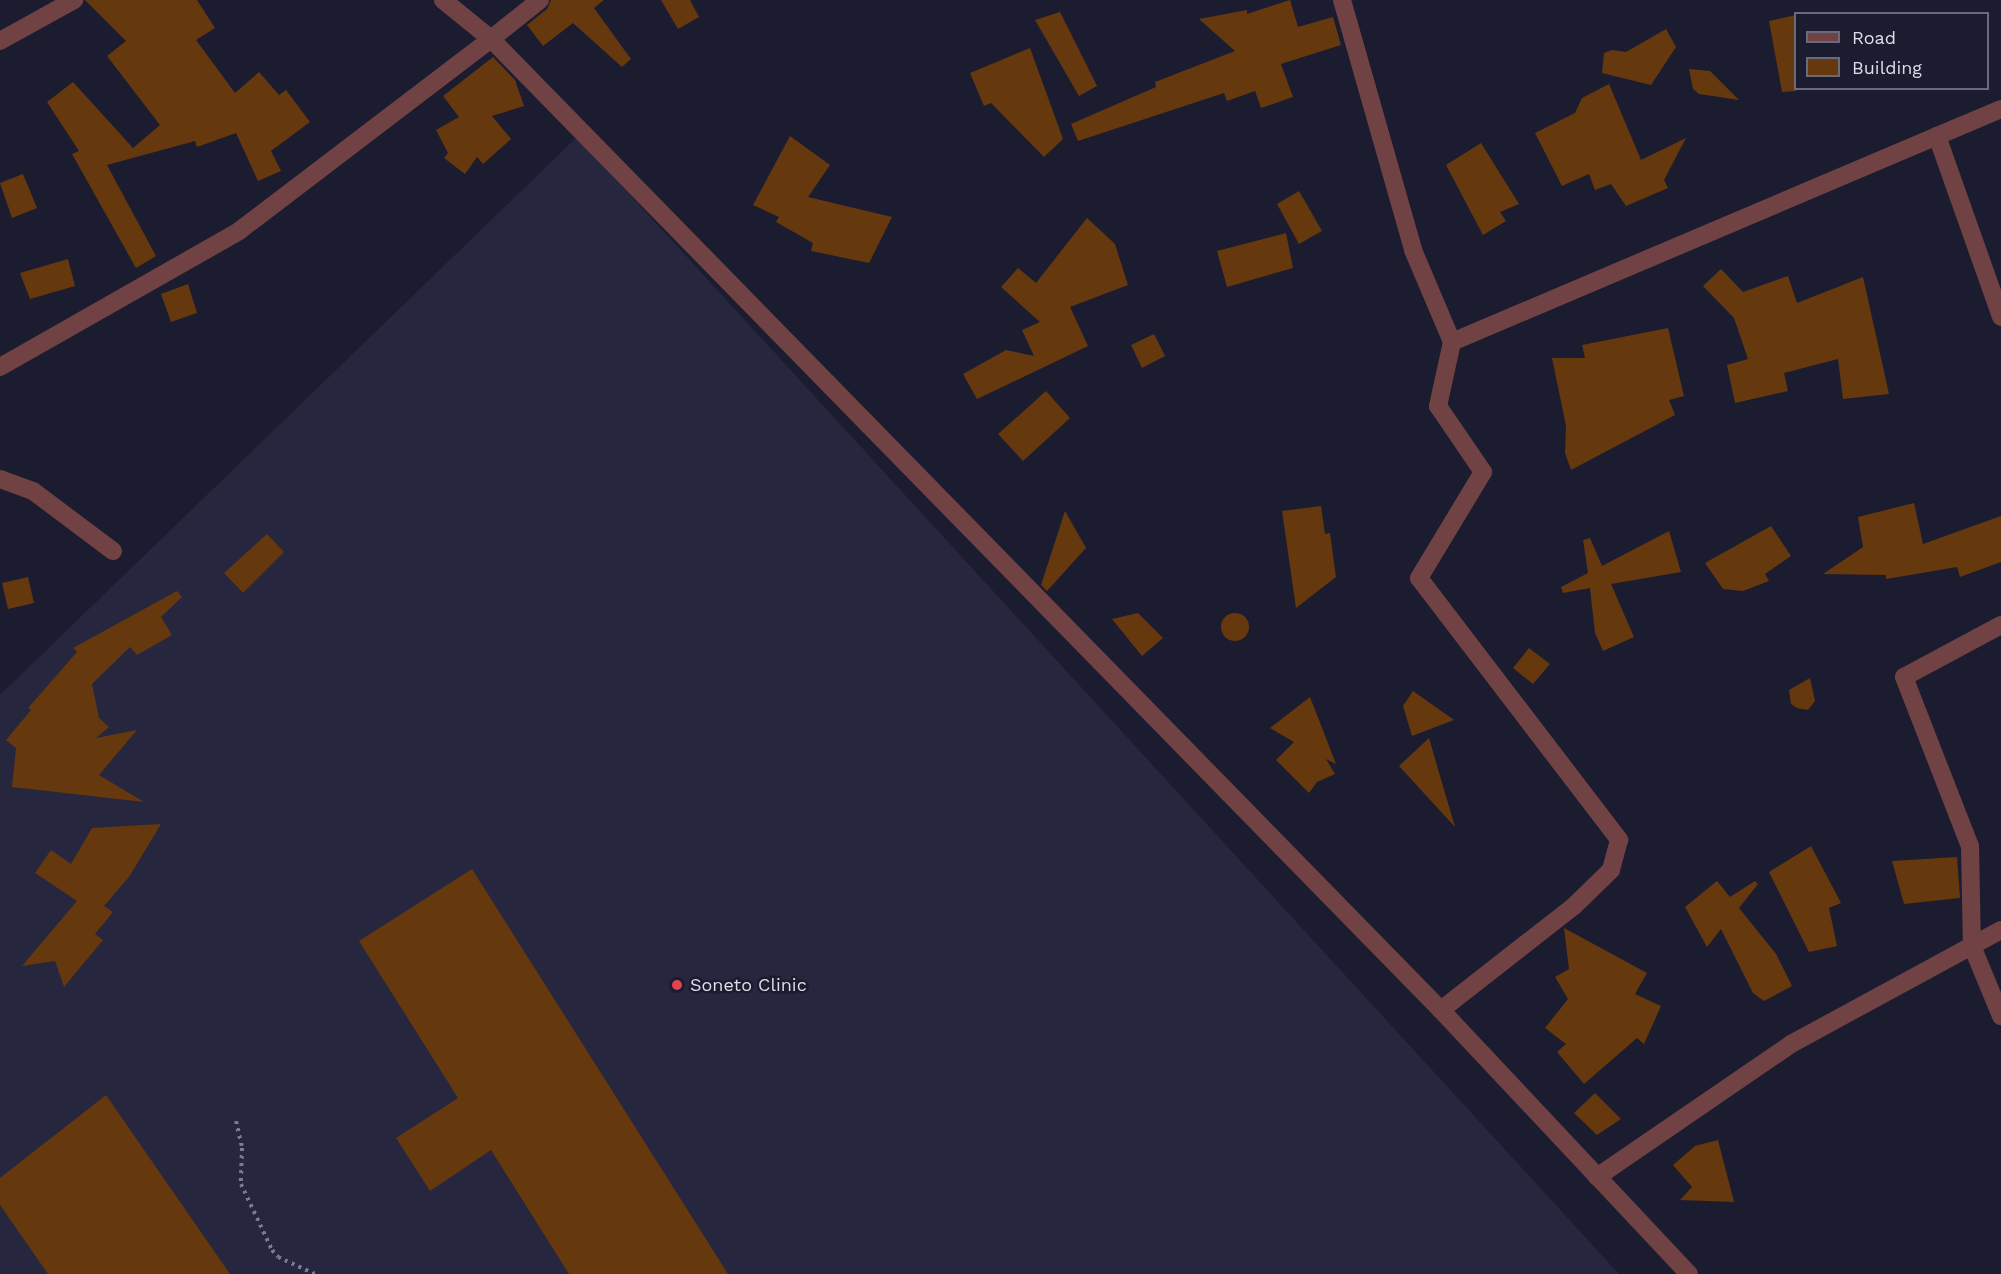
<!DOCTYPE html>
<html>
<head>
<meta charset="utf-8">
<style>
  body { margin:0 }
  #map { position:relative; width:2001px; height:1274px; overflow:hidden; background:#1c1c30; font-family:"Work Sans",sans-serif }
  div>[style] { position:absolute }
  .built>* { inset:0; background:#26263f }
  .building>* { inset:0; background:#65380d }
  .round { border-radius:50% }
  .path>* { height:4px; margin-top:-2px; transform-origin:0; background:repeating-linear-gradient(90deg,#7a7b8b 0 3px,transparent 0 7.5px) }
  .minor>* { height:18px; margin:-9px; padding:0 9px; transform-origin:9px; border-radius:9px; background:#704243 }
  .dots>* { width:16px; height:16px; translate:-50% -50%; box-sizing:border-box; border:3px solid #1c1c30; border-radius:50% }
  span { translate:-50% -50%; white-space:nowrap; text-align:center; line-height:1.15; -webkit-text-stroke:5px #1c1c30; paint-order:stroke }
  .poi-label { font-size:18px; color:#dddeeb }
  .left { translate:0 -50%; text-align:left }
  .legend { position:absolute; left:1794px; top:12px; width:195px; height:78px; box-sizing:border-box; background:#1c1c30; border:2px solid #696a7b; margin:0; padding:8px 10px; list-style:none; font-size:18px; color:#dddeeb }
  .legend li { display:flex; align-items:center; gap:12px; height:30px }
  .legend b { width:30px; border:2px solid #696a7b }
</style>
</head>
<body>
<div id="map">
  <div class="built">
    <div style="clip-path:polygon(577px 137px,1619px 1274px,0 1274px,0 695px)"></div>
  </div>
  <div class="building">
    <div style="clip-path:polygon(85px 0,197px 0,215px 28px,196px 40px,235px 93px,259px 72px,279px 95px,286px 90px,310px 122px,271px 151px,281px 171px,258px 181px,236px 133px,197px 147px,195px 141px,107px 165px,156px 256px,136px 268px,72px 154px,79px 151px,47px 102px,73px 82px,133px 148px,160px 125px,107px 56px,126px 41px)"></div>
    <div style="clip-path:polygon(551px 0,604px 0,594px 8px,631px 59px,622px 67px,573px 23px,543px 46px,527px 25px,547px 9px)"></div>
    <div style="clip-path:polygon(661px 0,690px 0,699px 17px,678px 29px)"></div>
    <div style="clip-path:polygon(1290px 0,1298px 27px,1333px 17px,1341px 45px,1281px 64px,1293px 97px,1261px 108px,1255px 91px,1227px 101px,1224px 93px,1078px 141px,1071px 124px,1156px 87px,1155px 82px,1235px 51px,1199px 19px,1247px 10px,1247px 14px)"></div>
    <div style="clip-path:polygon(1060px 12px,1097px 86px,1079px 96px,1035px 20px)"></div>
    <div style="clip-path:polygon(1796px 15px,1796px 91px,1782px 92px,1769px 21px)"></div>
    <div style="clip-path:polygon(1666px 29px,1676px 47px,1651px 85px,1602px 73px,1604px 53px,1612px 50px,1626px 52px)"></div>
    <div style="clip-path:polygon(1030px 48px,1063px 139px,1044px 157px,991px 103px,984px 106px,970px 73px)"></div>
    <div style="clip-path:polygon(493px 57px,515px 80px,524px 106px,492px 116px,511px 139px,483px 164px,477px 157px,465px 174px,444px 158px,448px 153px,436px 130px,459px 117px,443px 96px)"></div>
    <div style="clip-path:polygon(1689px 69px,1710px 71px,1739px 100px,1699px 94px,1693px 89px)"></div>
    <div style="clip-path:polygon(1609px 84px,1641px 160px,1686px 138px,1664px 180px,1668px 188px,1626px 206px,1611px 184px,1595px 190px,1589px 174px,1562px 186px,1535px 133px,1575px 113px,1582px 98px)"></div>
    <div style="clip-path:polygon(790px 136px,830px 165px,808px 197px,892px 217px,869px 263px,811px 251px,813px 243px,776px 222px,779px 217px,753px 205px)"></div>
    <div style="clip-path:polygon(1481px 143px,1519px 204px,1500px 212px,1506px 221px,1483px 235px,1446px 165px)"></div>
    <div style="clip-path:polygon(23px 174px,37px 208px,12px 218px,0 183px)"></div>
    <div style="clip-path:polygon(1299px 191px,1322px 231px,1299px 244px,1277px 204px)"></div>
    <div style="clip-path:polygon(1087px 218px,1115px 244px,1128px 285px,1070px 307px,1088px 346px,977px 399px,963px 374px,1006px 350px,1034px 356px,1022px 330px,1040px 322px,1001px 287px,1018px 268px,1036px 283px)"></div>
    <div style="clip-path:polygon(1286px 233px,1293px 268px,1227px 287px,1217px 251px)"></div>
    <div style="clip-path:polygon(68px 259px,75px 286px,30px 299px,20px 273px)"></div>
    <div style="clip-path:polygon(1721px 269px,1743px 292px,1788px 276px,1797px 303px,1863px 277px,1889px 394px,1843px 399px,1838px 359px,1784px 373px,1788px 391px,1735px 403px,1727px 365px,1748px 359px,1734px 318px,1703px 286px)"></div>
    <div style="clip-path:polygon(188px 284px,197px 313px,171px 322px,161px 294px)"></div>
    <div style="clip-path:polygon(1668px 328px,1684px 396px,1669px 400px,1675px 415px,1571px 470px,1565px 453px,1566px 426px,1552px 358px,1585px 358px,1582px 345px)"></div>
    <div style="clip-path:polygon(1154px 334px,1165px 356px,1142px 368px,1131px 345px)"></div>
    <div style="clip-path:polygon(1046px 391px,1070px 418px,1023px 461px,998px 434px)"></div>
    <div style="clip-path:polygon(1914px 503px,1923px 544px,2001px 516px,2001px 562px,1960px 577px,1957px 567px,1886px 579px,1886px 575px,1823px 574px,1863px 547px,1858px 517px)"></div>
    <div style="clip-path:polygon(1321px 506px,1325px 534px,1330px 533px,1336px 577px,1296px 608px,1282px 511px)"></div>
    <div style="clip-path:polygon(1065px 511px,1086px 548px,1047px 591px,1041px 585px)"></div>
    <div style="clip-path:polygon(1771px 526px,1791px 556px,1765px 574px,1769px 581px,1743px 591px,1723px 589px,1705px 563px)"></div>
    <div style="clip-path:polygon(1669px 531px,1681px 572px,1611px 584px,1634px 637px,1603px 651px,1595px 633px,1590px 588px,1563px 593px,1561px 587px,1588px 573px,1583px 540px,1590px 538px,1602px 566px)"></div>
    <div style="clip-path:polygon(267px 534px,284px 552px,243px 593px,224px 573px)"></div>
    <div style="clip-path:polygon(28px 577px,34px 603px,8px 609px,2px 583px)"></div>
    <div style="clip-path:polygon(177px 591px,182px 597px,161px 617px,172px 635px,137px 655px,130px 647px,92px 684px,99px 718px,109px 727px,96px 738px,137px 730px,99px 775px,144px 802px,12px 787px,16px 748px,6px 740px,31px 710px,28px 708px,77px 652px,73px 648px)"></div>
    <div style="clip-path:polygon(1138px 613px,1163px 638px,1142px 656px,1112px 619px)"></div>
    <div class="round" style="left:1221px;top:613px;width:28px;height:28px"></div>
    <div style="clip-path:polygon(1529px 648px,1550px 664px,1533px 684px,1513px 668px)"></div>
    <div style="clip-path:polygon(1810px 678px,1815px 701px,1808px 710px,1797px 708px,1791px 704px,1789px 690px)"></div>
    <div style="clip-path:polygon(1413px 691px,1454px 720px,1412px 736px,1403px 706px)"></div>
    <div style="clip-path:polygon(1310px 697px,1336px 764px,1326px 759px,1335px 774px,1317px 782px,1309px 793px,1276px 760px,1294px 742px,1270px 728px)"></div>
    <div style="clip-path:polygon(1429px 738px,1440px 776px,1455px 827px,1399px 766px)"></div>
    <div style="clip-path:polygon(161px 824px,129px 877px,104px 906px,113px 912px,95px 934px,103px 940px,64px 987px,55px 961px,22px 966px,77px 901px,35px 873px,51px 850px,71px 864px,92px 828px)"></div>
    <div style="clip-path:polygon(1811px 846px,1841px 903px,1829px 908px,1837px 946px,1809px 952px,1769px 872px)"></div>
    <div style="clip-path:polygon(1957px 857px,1960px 898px,1904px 904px,1892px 861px)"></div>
    <div style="clip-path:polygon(472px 869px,728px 1274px,569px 1274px,491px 1150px,430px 1191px,396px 1138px,458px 1098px,359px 941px)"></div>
    <div style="clip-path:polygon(1717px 881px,1730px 897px,1755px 881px,1758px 884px,1739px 908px,1776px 954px,1792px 986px,1764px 1001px,1753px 993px,1721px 929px,1707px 947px,1685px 907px)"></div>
    <div style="clip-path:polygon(1564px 928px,1647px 973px,1635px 994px,1661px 1006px,1644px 1044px,1637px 1038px,1584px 1084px,1557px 1052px,1566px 1044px,1545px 1028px,1568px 999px,1555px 977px,1569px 969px)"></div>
    <div style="clip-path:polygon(1595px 1093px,1621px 1119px,1597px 1135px,1574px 1113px)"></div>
    <div style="clip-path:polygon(106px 1095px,230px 1274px,48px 1274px,0 1205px,0 1178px)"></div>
    <div style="clip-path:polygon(1718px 1140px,1734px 1202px,1680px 1200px,1692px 1187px,1673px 1165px,1695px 1146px)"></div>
  </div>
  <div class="path">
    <div style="left:236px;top:1121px;width:28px;rotate:77deg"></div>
    <div style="left:242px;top:1148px;width:36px;rotate:92deg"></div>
    <div style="left:241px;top:1184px;width:73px;rotate:64.8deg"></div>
    <div style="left:272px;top:1250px;width:9px;rotate:49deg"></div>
    <div style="left:278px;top:1257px;width:41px;rotate:24.7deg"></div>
  </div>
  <div class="minor">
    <div style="left:540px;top:0;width:63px;rotate:141.5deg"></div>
    <div style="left:491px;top:39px;width:1358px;rotate:45.63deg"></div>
    <div style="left:1441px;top:1010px;width:362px;rotate:46.8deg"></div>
    <div style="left:1342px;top:0;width:260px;rotate:74.1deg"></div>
    <div style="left:1413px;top:250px;width:100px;rotate:67deg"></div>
    <div style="left:1452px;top:342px;width:66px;rotate:102.3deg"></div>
    <div style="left:1438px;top:406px;width:80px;rotate:55.7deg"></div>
    <div style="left:1483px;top:472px;width:124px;rotate:121.1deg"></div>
    <div style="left:1419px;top:578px;width:330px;rotate:52.6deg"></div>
    <div style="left:1619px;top:840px;width:31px;rotate:105deg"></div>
    <div style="left:1611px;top:870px;width:52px;rotate:135.8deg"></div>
    <div style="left:1574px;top:906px;width:169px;rotate:142deg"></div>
    <div style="left:0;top:41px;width:85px;rotate:-29deg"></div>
    <div style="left:2001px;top:109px;width:69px;rotate:157.1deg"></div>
    <div style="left:1937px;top:136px;width:192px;rotate:70.5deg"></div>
    <div style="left:1452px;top:342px;width:527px;rotate:-23.01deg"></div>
    <div style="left:0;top:367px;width:275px;rotate:-29.6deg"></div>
    <div style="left:239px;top:231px;width:317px;rotate:-37.3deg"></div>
    <div style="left:491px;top:39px;width:62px;rotate:-140.9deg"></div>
    <div style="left:0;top:479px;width:35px;rotate:20deg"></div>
    <div style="left:33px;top:491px;width:100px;rotate:36.9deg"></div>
    <div style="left:2001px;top:625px;width:110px;rotate:151.8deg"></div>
    <div style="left:1904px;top:677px;width:181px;rotate:68.7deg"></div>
    <div style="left:1970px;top:846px;width:100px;rotate:88.9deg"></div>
    <div style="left:1972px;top:946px;width:76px;rotate:67.5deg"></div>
    <div style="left:1597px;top:1177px;width:235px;rotate:-34.4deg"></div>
    <div style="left:1791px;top:1044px;width:239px;rotate:-28.5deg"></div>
  </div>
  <div class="dots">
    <div style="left:677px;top:985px;background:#e0444e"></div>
  </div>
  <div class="poi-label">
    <span class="left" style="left:690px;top:985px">Soneto Clinic</span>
  </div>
  <ul class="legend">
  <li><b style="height:8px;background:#704243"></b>Road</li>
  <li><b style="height:16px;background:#65380d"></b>Building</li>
  </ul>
</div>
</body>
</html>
